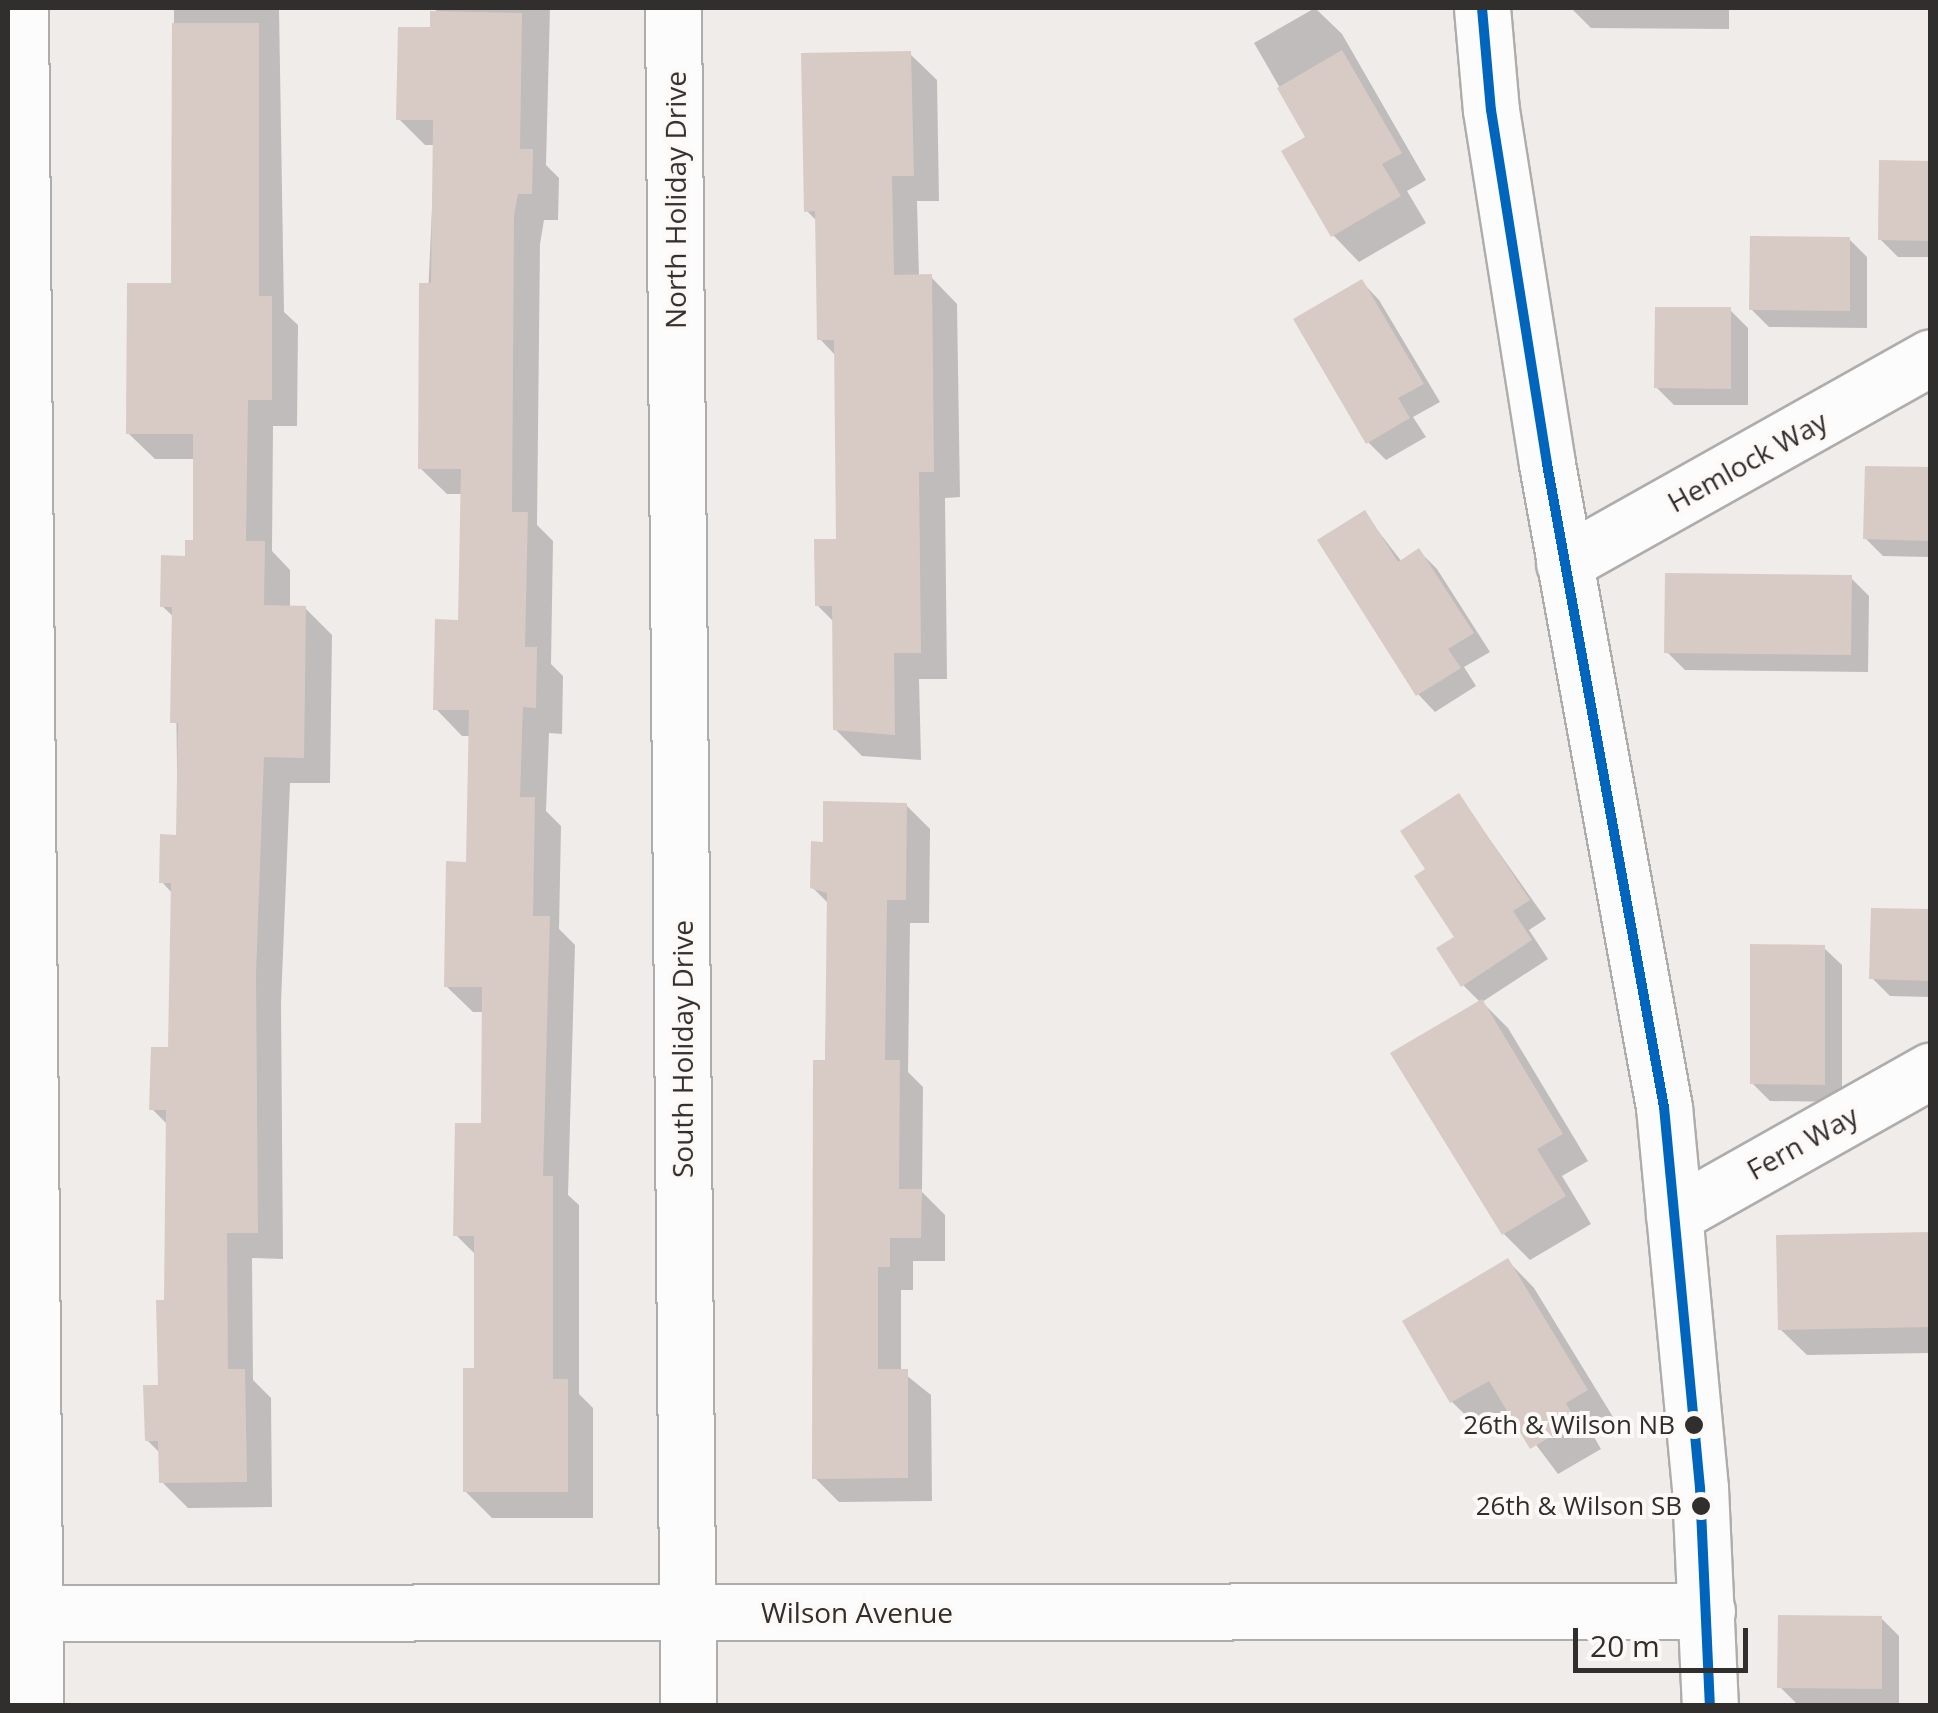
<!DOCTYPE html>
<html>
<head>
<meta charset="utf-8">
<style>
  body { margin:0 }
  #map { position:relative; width:1938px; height:1713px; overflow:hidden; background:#efecea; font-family:"Open Sans",sans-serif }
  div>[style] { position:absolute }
  .shadow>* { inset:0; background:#0003 }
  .building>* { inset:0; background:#d8cbc6 }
  .roads { filter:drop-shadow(2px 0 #afadac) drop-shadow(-2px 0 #afadac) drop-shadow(0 2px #afadac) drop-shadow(0 -2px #afadac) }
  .minor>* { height:55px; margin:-27.5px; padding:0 27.5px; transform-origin:27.5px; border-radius:27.5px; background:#fdfcfc }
  .bus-1>* { height:10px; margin:-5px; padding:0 5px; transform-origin:5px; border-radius:5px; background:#0065bd }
  .dots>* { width:28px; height:28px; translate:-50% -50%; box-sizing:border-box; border:5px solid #fdf9f7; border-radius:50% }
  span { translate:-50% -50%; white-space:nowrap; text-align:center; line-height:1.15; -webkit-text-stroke:8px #fdf9f7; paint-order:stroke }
  .bus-label { font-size:26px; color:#312f2e }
  .right { translate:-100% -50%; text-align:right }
  .street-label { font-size:28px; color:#312f2e }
  .frame { position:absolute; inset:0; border:10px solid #312f2e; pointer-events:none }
  .scale { position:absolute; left:1573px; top:1628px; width:175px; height:45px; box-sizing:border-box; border:5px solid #312f2e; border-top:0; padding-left:12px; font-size:30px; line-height:35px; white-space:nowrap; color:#312f2e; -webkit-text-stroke:8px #fdf9f7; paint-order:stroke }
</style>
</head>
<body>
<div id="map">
  <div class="shadow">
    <div style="clip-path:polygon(174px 8px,279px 8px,284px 312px,298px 325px,297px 426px,273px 426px,272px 551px,290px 570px,290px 608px,305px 608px,332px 635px,330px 783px,290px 783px,281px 1002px,283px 1259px,252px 1258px,253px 1380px,271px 1398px,272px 1507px,188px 1508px,162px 1482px,161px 1454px,147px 1440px,160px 1387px,166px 1302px,168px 1125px,152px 1109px,171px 1049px,173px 894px,162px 882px,178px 838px,175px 618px,162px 606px,196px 543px,196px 459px,155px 459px,128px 433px,173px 286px)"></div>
    <div style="clip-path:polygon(437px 8px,550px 8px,546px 165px,559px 178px,558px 220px,544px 220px,540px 244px,537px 525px,553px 541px,551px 664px,563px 676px,562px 734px,549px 733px,546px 811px,561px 826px,559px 929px,575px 945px,568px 1195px,579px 1205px,579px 1394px,593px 1408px,593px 1518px,492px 1518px,465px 1491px,477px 1370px,477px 1256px,456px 1235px,483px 1126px,484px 1012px,473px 1012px,446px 986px,468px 865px,471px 736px,462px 736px,436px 709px,460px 622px,463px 494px,447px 494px,420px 468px,435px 145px,425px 145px,399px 119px)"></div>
    <div style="clip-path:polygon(1315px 8px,1342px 34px,1426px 180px,1407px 191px,1426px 223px,1359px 262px,1333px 235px,1309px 138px,1254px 43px)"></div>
    <div style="clip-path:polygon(1729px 8px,1729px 29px,1591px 28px,1573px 10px)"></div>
    <div style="clip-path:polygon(910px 54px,937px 80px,939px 201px,917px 201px,919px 277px,931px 277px,957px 304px,960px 497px,945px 498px,947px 679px,919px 679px,921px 760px,862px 756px,835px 729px,834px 622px,817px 605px,838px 542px,836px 356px,820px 339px,818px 222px,807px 211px)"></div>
    <div style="clip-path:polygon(1882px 162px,1930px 163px,1930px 257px,1898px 257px,1880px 239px)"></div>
    <div style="clip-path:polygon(1849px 239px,1867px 257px,1867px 328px,1769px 327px,1751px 309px)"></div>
    <div style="clip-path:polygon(1362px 282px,1379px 300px,1440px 402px,1413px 417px,1426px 437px,1386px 460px,1368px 442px)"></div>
    <div style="clip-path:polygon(1730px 310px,1748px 328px,1748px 405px,1674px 405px,1656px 387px)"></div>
    <div style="clip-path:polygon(1867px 468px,1930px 470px,1930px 557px,1883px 556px,1865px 538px)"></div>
    <div style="clip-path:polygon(1365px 514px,1402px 562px,1419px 551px,1437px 569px,1490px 652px,1464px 667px,1476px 686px,1435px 712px,1418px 694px)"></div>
    <div style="clip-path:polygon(1851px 578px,1869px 596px,1868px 672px,1685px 670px,1667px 652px)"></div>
    <div style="clip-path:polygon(1459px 796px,1546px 919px,1529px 930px,1548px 959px,1482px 1002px,1508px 1028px,1588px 1161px,1562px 1176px,1591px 1224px,1530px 1260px,1504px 1234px,1481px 1003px,1463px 985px,1458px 937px,1429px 870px)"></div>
    <div style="clip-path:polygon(906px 805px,930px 829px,929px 923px,910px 923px,908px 1072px,923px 1087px,922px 1192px,945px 1215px,945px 1261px,913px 1261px,913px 1290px,901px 1290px,901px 1371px,931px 1395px,932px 1501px,839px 1502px,815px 1478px,829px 904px,812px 887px,825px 844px)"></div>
    <div style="clip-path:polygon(1874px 910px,1930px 912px,1930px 997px,1890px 996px,1872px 978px)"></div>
    <div style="clip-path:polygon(1824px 948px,1842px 965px,1842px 1102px,1770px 1101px,1752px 1083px)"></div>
    <div style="clip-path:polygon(1930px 1235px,1930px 1353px,1807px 1355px,1780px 1329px,1778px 1238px)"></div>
    <div style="clip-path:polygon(1508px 1261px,1534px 1288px,1613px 1417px,1590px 1430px,1601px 1449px,1558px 1474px,1510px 1410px,1479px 1428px,1452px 1402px,1405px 1322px)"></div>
    <div style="clip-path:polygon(1881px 1618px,1899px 1636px,1899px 1706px,1798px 1705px,1780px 1687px)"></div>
  </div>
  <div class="building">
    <div style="clip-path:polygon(430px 11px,522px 13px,520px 149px,533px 149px,532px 194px,518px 194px,514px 216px,512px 512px,528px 512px,525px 647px,537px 647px,536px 708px,523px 707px,520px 797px,535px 797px,533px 916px,550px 916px,543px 1176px,553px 1176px,553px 1379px,568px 1379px,568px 1492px,463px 1492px,463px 1368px,474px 1368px,474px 1236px,453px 1236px,455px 1123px,481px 1123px,482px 987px,444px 987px,446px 861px,466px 862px,469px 710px,433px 710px,435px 619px,458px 620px,461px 469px,418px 469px,419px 283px,431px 283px,433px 120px,396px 120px,398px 27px,430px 27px)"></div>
    <div style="clip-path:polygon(172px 23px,259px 23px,259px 296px,272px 296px,272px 400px,248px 400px,246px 541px,265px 541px,264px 605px,306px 606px,304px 758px,264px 757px,256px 974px,258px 1233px,227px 1233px,228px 1369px,245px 1369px,247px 1482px,159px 1483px,158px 1441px,145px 1441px,143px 1385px,158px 1385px,156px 1300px,164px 1300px,166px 1110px,149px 1110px,151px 1047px,168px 1047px,171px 883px,159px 883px,160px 834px,176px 835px,178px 723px,170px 723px,172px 607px,160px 607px,161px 555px,185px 556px,185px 540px,193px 540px,193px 434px,126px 434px,127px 283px,171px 283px)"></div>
    <div style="clip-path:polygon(1342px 50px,1402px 153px,1382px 164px,1401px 196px,1331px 237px,1281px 151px,1305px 137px,1277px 88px)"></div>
    <div style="clip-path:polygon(911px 51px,914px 176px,892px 176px,894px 275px,932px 274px,934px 472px,919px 472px,921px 653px,894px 653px,895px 735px,833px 730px,832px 606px,815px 606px,814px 539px,836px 539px,834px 340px,817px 340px,815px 211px,804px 212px,801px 53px)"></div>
    <div style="clip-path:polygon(1879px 160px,1930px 161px,1930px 241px,1878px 240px)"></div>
    <div style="clip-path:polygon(1750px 236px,1850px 237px,1850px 311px,1749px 310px)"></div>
    <div style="clip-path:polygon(1362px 279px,1424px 384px,1398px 398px,1410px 418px,1366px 444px,1293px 319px)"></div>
    <div style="clip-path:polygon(1655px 307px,1731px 307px,1731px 389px,1654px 388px)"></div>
    <div style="clip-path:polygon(1865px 466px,1930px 467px,1930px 541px,1863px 539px)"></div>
    <div style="clip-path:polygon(1365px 510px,1398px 562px,1419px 548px,1474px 633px,1448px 649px,1461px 668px,1416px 696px,1317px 540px)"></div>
    <div style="clip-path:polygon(1665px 573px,1852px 575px,1851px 655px,1664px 653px)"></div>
    <div style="clip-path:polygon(1459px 793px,1530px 900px,1513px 911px,1532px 940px,1461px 987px,1436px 948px,1454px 937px,1414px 876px,1425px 869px,1400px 831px)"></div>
    <div style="clip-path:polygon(823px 801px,907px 803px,906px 900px,887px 900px,885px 1060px,900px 1060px,899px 1189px,922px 1189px,921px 1238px,890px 1238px,890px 1267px,878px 1267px,878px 1369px,908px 1369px,908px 1478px,812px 1479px,813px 1060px,825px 1060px,827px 893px,810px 888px,811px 841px,823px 842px)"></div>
    <div style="clip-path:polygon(1871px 908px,1930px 909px,1930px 981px,1869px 979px)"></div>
    <div style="clip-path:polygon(1750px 944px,1825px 945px,1825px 1085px,1750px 1084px)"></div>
    <div style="clip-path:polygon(1482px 999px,1563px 1134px,1537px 1149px,1566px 1196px,1502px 1235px,1390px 1053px)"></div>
    <div style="clip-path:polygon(1930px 1232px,1930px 1327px,1778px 1330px,1776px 1235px)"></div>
    <div style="clip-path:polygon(1508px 1258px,1588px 1390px,1566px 1403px,1576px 1422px,1530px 1449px,1489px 1381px,1450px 1403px,1402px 1321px)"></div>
    <div style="clip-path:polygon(1778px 1615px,1882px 1616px,1882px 1689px,1777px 1688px)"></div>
  </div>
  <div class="roads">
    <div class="minor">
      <div style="left:20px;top:8px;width:1698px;rotate:89.49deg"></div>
      <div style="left:673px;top:8px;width:1698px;rotate:89.49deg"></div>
      <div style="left:1482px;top:8px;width:102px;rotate:85deg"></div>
      <div style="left:1491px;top:110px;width:358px;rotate:81deg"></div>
      <div style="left:1547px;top:464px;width:654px;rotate:79.69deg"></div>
      <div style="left:1664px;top:1107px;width:383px;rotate:84.6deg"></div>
      <div style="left:1700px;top:1488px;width:218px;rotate:87.4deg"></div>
      <div style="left:1564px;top:563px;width:420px;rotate:-29.3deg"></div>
      <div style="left:1674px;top:1215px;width:294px;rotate:-29.4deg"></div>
      <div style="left:8px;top:1613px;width:1699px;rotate:-0.07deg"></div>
    </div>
  </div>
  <div class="bus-1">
    <div style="left:1482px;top:8px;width:102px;rotate:85deg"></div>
    <div style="left:1491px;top:110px;width:358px;rotate:81deg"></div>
    <div style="left:1547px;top:464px;width:654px;rotate:79.69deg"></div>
    <div style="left:1664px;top:1107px;width:383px;rotate:84.6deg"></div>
    <div style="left:1700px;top:1488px;width:218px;rotate:87.4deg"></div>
  </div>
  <div class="dots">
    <div style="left:1694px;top:1425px;background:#312f2e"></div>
    <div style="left:1701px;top:1506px;background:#312f2e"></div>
  </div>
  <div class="bus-label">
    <span class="right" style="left:1675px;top:1425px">26th &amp; Wilson NB</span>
    <span class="right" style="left:1682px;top:1506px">26th &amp; Wilson SB</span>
  </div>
  <div class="street-label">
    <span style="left:675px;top:200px;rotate:-90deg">North Holiday Drive</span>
    <span style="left:1747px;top:461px;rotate:-29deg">Hemlock Way</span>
    <span style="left:682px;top:1049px;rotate:-90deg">South Holiday Drive</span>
    <span style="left:1802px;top:1142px;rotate:-29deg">Fern Way</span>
    <span style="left:857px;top:1612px">Wilson Avenue</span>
  </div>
  <div class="frame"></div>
  <div class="scale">20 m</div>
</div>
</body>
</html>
